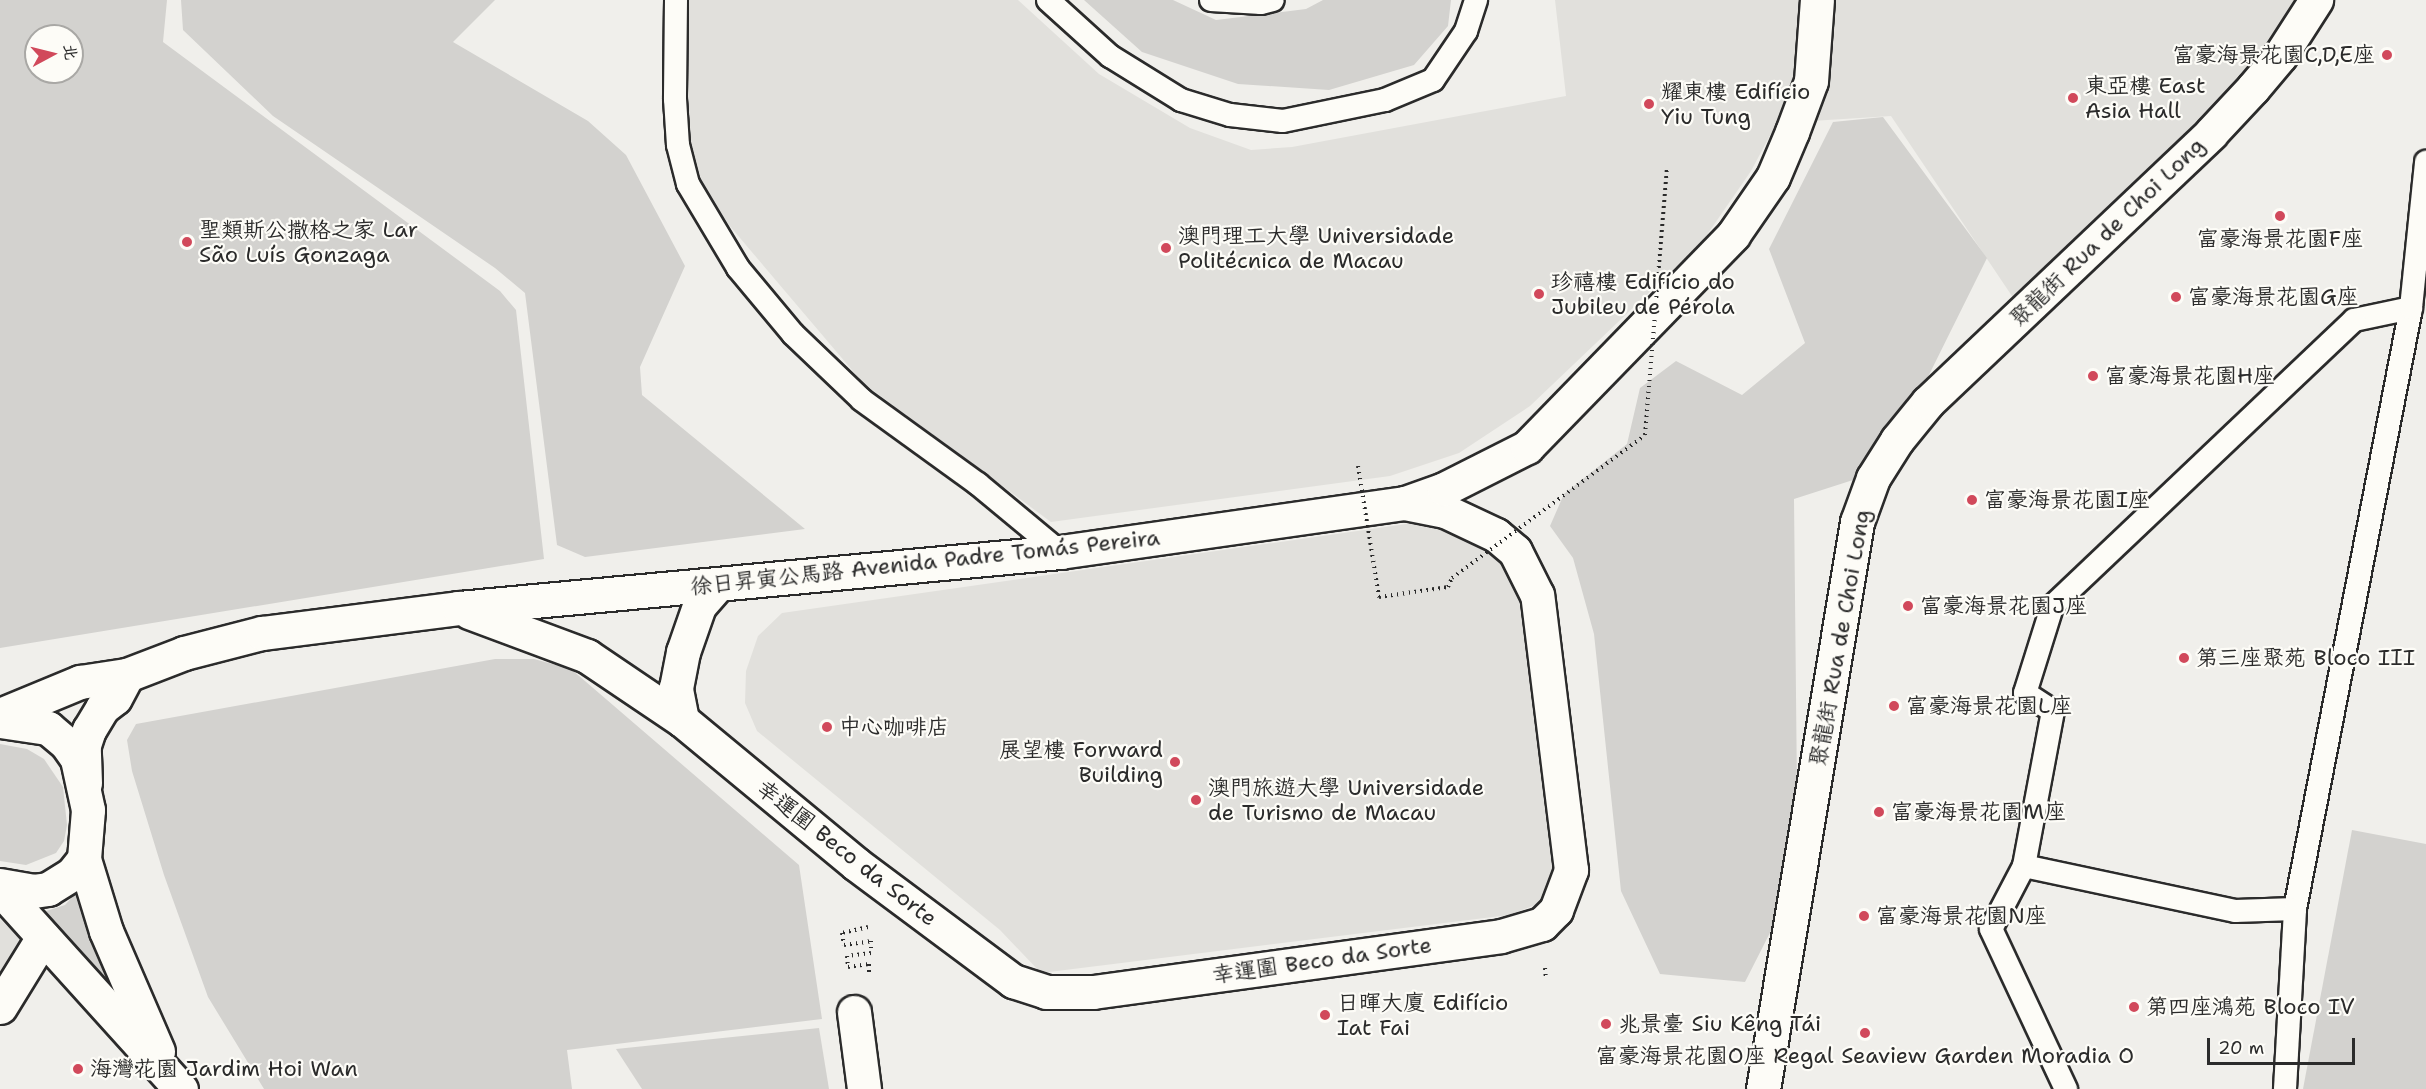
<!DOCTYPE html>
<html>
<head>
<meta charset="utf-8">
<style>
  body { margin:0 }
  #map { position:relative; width:2426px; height:1089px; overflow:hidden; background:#f0efeb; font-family:"Shantell Sans","LXGW WenKai TC",sans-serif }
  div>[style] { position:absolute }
  .built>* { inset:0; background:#e1e0dc }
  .green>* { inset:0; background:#d3d2cf }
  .path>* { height:4px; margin-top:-2px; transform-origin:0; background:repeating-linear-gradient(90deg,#2b2b2b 0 1.5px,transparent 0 6px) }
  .roads { filter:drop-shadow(2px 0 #2b2b2b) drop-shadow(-2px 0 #2b2b2b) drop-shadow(0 2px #2b2b2b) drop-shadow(0 -2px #2b2b2b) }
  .lane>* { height:22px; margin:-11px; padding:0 11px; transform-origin:11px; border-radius:11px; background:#fdfcf7 }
  .street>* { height:33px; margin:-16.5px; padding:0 16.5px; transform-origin:16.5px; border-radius:16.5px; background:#fdfcf7 }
  .secondary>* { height:33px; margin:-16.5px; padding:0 16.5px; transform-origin:16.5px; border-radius:16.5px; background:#fdfcf7 }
  .path-bridge>* { height:4px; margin-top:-2px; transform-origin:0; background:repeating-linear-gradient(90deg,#2b2b2b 0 1.5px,transparent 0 6px) }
  .dots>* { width:16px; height:16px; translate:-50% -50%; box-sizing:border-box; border:3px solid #fdfcf7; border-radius:50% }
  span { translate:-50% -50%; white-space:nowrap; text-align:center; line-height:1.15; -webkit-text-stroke:4.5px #fdfcf7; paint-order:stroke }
  .poi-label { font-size:22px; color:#2b2b2b }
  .right { translate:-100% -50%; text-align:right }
  .left { translate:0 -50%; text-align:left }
  .street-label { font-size:22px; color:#2b2b2b }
  .north { position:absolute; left:24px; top:24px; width:60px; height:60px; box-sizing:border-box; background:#fdfcf7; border:2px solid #a9a8a5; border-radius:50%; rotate:83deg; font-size:16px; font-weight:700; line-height:24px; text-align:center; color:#2b2b2b }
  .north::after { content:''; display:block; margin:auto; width:21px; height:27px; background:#d1495b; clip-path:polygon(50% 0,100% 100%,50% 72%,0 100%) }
  .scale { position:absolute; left:2207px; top:1038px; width:148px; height:27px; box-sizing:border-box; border:3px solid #2b2b2b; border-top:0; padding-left:8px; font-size:18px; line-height:21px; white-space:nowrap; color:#2b2b2b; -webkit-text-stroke:4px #fdfcf7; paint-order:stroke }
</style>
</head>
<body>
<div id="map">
  <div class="built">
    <div style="clip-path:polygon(685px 0,1018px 0,1099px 74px,1190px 128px,1251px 150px,1292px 147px,1566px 96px,1555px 0,2302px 0,2256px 65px,2018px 305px,1891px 116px,1812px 121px,1774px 128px,1751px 171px,1702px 242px,1530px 406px,1459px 453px,1390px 476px,1051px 522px,863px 383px,729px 225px,697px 177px,686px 122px)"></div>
    <div style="clip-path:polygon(1413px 523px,1439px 525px,1502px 554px,1528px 602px,1559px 869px,1554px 889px,1538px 904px,1509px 915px,1041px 973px,1000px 930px,757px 731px,745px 703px,746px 671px,758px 636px,782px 613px)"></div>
    <div style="clip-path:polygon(0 919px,23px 941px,0 980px)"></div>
  </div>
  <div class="green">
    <div style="clip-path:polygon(evenodd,0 0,167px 0,163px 42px,500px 291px,516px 310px,544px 559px,0 648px,0 0,36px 36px,72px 36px,72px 72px,36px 72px,36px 36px)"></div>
    <div style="clip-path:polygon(181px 0,495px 0,453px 42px,588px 121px,626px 155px,685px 266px,640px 367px,642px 395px,805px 529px,585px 557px,557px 545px,525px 293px,495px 268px,273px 116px,183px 30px)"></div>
    <div style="clip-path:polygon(1084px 0,1173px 0,1216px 20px,1306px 9px,1323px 0,1451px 0,1448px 26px,1414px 65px,1329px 90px,1238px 84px,1142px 52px)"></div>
    <div style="clip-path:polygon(1883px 117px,1987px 258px,1920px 393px,1853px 480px,1794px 499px,1797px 791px,1782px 909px,1745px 982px,1660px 974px,1621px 891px,1594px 634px,1573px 558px,1550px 526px,1564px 494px,1627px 444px,1640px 388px,1676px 361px,1742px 395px,1805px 343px,1769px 249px,1833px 122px)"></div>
    <div style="clip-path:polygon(495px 659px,534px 659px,571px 669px,799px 865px,822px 1019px,567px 1050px,572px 1089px,264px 1089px,208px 997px,164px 875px,132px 771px,127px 740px,136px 724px)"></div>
    <div style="clip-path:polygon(0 744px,27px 749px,44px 759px,63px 787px,67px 825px,64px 841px,56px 853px,26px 865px,0 861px)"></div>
    <div style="clip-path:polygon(2352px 830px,2426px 844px,2426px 1089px,2303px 1089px)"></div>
    <div style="clip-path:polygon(77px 892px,130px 1021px,37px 914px,65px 905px)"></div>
    <div style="clip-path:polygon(819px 1028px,829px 1089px,642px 1089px,616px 1049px)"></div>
  </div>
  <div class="path">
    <div style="left:868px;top:927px;width:27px;rotate:167deg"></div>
    <div style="left:842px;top:933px;width:12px;rotate:81deg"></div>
    <div style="left:844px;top:945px;width:27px;rotate:-8deg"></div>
    <div style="left:871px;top:941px;width:12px;rotate:90deg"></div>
    <div style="left:871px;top:953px;width:24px;rotate:173deg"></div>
    <div style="left:847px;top:956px;width:11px;rotate:85deg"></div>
    <div style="left:848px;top:967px;width:21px;rotate:-8deg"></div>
    <div style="left:869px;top:964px;width:8px;rotate:90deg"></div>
    <div style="left:1545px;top:968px;width:11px;rotate:85deg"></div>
  </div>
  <div class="roads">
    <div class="lane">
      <div style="left:676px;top:0;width:99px;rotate:90.6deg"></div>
      <div style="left:675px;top:99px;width:46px;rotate:86.3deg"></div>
      <div style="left:678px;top:145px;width:40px;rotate:75.6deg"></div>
      <div style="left:688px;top:184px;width:98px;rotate:59.2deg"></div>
      <div style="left:738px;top:268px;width:86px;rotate:50.2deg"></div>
      <div style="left:793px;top:334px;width:95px;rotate:43.7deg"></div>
      <div style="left:862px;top:400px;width:143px;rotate:35.9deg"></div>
      <div style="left:978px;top:484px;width:107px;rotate:39.7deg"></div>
      <div style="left:1048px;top:0;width:84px;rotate:42.1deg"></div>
      <div style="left:1110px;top:56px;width:84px;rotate:31.8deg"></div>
      <div style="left:1181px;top:100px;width:51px;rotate:17deg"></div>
      <div style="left:1230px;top:115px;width:53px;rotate:6.5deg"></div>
      <div style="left:1283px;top:121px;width:104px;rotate:-11.6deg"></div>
      <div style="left:1385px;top:100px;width:52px;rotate:-22.6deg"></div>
      <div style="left:1433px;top:80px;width:59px;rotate:-56deg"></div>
      <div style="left:1466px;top:31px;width:33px;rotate:-72deg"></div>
      <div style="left:1211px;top:0;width:50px;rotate:3.4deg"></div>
      <div style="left:1261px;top:3px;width:12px;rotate:-14deg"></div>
      <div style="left:2411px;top:308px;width:58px;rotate:168.1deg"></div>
      <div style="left:2354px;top:320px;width:417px;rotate:136.5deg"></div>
      <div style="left:2052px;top:607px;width:90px;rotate:107.4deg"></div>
      <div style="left:2025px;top:693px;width:33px;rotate:33deg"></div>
      <div style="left:2053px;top:711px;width:158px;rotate:100.6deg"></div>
      <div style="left:2024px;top:866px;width:216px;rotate:12deg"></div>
      <div style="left:2235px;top:911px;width:60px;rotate:-1.9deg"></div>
      <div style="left:2295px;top:909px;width:612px;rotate:-79.08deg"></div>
      <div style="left:2411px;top:308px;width:147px;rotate:-84.1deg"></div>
      <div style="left:2024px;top:866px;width:71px;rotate:117.6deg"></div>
      <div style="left:1991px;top:929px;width:177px;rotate:64.9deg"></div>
      <div style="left:2285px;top:1089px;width:180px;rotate:-86.8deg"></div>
    </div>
    <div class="street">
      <div style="left:469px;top:612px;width:126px;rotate:20.4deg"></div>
      <div style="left:587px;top:656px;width:115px;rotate:34deg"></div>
      <div style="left:682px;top:720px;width:226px;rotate:39.6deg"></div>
      <div style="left:856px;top:864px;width:196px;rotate:36.7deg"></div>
      <div style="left:1013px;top:981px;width:35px;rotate:18deg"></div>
      <div style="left:1046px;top:992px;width:47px"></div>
      <div style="left:1093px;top:992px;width:412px;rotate:-7.8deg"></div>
      <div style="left:1501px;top:936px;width:43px;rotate:-16.3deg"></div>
      <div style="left:1542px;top:924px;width:20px;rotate:-45deg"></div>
      <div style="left:1556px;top:910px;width:43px;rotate:-69.4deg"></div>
      <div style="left:1571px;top:870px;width:277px;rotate:-97deg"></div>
      <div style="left:1537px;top:595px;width:49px;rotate:-116.6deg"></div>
      <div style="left:1515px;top:551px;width:25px;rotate:-140deg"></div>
      <div style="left:1496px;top:535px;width:56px;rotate:-154.8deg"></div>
      <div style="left:1445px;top:511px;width:41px;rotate:-168.7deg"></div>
      <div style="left:0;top:715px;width:87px;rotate:-22.4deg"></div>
      <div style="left:80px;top:682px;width:48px;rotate:-8.5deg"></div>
      <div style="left:127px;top:675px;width:61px;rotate:-21.1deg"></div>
      <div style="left:184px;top:653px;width:81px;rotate:-14.4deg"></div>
      <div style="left:262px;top:633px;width:199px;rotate:-7.2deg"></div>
      <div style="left:459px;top:608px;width:604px;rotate:-5.32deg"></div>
      <div style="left:1060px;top:552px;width:348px;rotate:-8.1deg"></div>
      <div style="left:1405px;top:503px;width:41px;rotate:-19.7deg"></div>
      <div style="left:1444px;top:489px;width:93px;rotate:-26.8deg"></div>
      <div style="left:1527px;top:447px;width:296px;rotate:-45.8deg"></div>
      <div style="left:1733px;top:235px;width:70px;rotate:-55.4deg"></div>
      <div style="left:1773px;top:177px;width:49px;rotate:-67.1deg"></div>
      <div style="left:1792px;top:132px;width:54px;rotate:-69.6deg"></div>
      <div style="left:1811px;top:81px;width:81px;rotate:-85.8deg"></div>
      <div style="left:682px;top:720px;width:33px;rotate:-101deg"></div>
      <div style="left:676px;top:688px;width:37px;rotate:-79deg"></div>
      <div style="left:683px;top:652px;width:49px;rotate:-70.8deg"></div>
      <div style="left:699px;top:606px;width:29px;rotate:-49deg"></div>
      <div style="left:85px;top:783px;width:38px;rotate:-92deg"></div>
      <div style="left:84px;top:745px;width:16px;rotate:-72deg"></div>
      <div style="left:89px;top:730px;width:26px;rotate:-59deg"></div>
      <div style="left:102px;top:708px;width:16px;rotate:-38deg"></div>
      <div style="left:115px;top:698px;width:26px;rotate:-62deg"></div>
      <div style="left:0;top:1007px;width:82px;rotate:-58.4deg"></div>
      <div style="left:854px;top:1012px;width:78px;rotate:82.6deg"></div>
      <div style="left:1763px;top:1089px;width:575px;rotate:-80.59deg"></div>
      <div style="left:1857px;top:522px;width:47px;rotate:-70deg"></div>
      <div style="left:1873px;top:478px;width:45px;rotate:-57.7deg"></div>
      <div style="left:1897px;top:440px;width:49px;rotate:-50.8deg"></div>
      <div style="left:1928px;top:402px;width:390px;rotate:-43.5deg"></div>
      <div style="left:2211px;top:133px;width:62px;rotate:-47deg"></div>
      <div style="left:2253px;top:88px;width:42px;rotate:-49.8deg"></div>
      <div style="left:2280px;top:56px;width:67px;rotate:-57.3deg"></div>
    </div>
    <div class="secondary">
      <div style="left:0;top:721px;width:49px;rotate:8.3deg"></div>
      <div style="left:48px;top:728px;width:23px;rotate:40deg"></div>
      <div style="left:66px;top:743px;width:19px;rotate:55deg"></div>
      <div style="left:77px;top:759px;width:52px;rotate:77.8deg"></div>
      <div style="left:88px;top:810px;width:49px;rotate:94.7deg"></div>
      <div style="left:84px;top:859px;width:19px;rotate:129deg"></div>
      <div style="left:72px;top:874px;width:28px;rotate:148deg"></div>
      <div style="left:48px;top:889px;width:14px;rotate:172deg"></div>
      <div style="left:34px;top:891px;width:35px;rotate:-170deg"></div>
      <div style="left:84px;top:859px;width:75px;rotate:73deg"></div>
      <div style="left:106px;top:931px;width:131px;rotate:66.6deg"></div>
      <div style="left:0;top:889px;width:270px;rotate:47.9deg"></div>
    </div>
  </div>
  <div class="path-bridge">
    <div style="left:1358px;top:466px;width:133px;rotate:80.9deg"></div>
    <div style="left:1379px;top:597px;width:70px;rotate:-8.2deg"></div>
    <div style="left:1448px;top:587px;width:10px;rotate:-66deg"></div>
    <div style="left:1452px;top:578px;width:240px;rotate:-36.5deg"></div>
    <div style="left:1645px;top:435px;width:268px;rotate:-85.3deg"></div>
  </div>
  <div class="dots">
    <div style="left:2387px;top:55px;background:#d1495b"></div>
    <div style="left:2073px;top:98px;background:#d1495b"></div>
    <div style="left:1649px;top:104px;background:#d1495b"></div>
    <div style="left:2280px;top:216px;background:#d1495b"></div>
    <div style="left:187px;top:242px;background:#d1495b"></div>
    <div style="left:1166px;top:248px;background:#d1495b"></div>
    <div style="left:1539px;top:294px;background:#d1495b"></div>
    <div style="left:2176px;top:297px;background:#d1495b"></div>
    <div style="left:2093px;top:376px;background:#d1495b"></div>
    <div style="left:1972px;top:500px;background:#d1495b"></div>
    <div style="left:1908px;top:606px;background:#d1495b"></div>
    <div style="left:2184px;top:658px;background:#d1495b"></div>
    <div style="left:1894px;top:706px;background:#d1495b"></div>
    <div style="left:827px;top:727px;background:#d1495b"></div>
    <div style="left:1175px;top:762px;background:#d1495b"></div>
    <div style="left:1196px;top:800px;background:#d1495b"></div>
    <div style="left:1879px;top:812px;background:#d1495b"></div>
    <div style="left:1864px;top:916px;background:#d1495b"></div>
    <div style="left:2134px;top:1007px;background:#d1495b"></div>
    <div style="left:1325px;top:1015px;background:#d1495b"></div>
    <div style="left:1606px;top:1024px;background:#d1495b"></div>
    <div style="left:1865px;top:1033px;background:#d1495b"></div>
    <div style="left:78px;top:1069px;background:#d1495b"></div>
  </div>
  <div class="poi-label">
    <span class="right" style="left:2375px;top:55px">富豪海景花園C,D,E座</span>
    <span class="left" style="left:2085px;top:98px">東亞樓 East<br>Asia Hall</span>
    <span class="left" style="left:1661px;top:104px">耀東樓 Edifício<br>Yiu Tung</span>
    <span class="left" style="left:199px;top:242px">聖類斯公撒格之家 Lar<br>São Luís Gonzaga</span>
    <span class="left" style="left:1178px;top:248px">澳門理工大學 Universidade<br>Politécnica de Macau</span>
    <span style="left:2280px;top:239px">富豪海景花園F座</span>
    <span class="left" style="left:1551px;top:294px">珍禧樓 Edifício do<br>Jubileu de Pérola</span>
    <span class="left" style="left:2188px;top:297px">富豪海景花園G座</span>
    <span class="left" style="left:2105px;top:376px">富豪海景花園H座</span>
    <span class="left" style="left:1984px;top:500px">富豪海景花園I座</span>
    <span class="left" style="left:1920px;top:606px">富豪海景花園J座</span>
    <span class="left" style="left:2196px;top:658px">第三座聚苑 Bloco III</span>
    <span class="left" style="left:1906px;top:706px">富豪海景花園L座</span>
    <span class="left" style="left:839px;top:727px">中心咖啡店</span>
    <span class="right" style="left:1163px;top:762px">展望樓 Forward<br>Building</span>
    <span class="left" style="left:1208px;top:800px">澳門旅遊大學 Universidade<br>de Turismo de Macau</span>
    <span class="left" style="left:1891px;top:812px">富豪海景花園M座</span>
    <span class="left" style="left:1876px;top:916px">富豪海景花園N座</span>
    <span class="left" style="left:1337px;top:1015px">日暉大廈 Edifício<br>Iat Fai</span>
    <span class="left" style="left:2146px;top:1007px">第四座鴻苑 Bloco IV</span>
    <span class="left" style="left:1618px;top:1024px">兆景臺 Siu Kêng Tái</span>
    <span style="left:1865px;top:1056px">富豪海景花園O座 Regal Seaview Garden Moradia O</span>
    <span class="left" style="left:90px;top:1069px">海灣花園 Jardim Hoi Wan</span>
  </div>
  <div class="street-label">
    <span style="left:2107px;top:232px;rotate:-44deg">聚龍街 Rua de Choi Long</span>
    <span style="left:925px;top:562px;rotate:-6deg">徐日昇寅公馬路 Avenida Padre Tomás Pereira</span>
    <span style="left:1840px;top:638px;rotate:-80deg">聚龍街 Rua de Choi Long</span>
    <span style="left:847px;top:853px;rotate:38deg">幸運圍 Beco da Sorte</span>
    <span style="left:1322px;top:960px;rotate:-8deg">幸運圍 Beco da Sorte</span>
  </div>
  <div class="north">北</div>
  <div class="scale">20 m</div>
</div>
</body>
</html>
